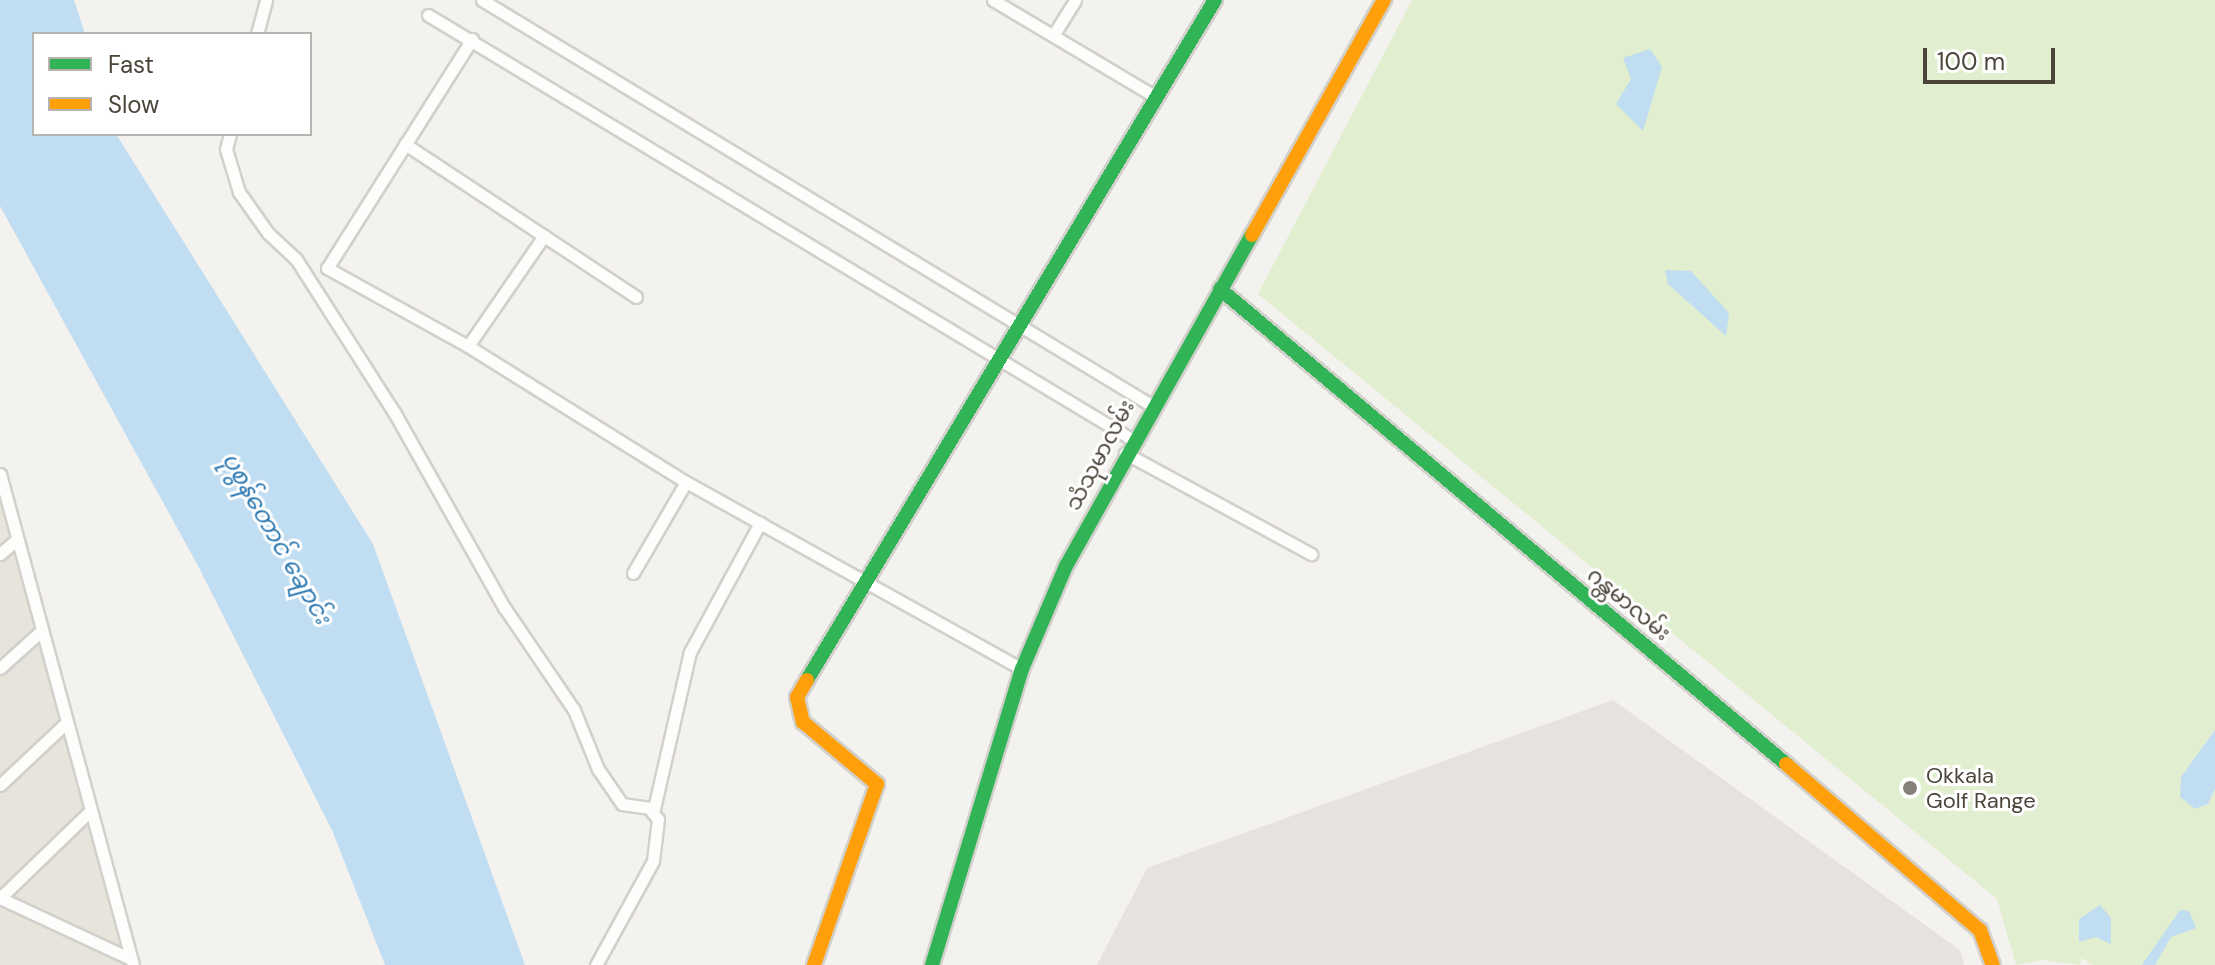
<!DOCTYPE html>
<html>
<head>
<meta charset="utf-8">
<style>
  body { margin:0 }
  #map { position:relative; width:2215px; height:965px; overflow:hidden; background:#f4f2ee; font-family:"DM Sans","Noto Sans Myanmar",sans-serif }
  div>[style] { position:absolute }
  .residential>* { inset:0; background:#e7e4dc }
  .industrial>* { inset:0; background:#e6e2de }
  .green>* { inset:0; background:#e1eecf }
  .water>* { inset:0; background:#c0ddf1 }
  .roads { filter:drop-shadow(2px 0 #d2d0cb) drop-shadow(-2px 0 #d2d0cb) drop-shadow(0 2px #d2d0cb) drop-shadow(0 -2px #d2d0cb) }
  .street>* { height:11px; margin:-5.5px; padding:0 5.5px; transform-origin:5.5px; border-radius:5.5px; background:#fdfdfc }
  .fast>* { height:14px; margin:-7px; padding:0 7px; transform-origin:7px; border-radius:7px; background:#30b455 }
  .slow>* { height:14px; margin:-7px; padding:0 7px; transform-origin:7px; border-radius:7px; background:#ff9f0a }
  .dots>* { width:22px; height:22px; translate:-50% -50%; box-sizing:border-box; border:4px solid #fff; border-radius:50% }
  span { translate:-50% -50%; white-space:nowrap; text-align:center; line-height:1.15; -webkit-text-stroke:6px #fff; paint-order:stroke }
  .street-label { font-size:22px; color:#4b4439 }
  .poi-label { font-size:22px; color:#4b4439 }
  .left { translate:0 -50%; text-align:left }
  .water-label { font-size:24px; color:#2e7ab2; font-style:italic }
  .legend { position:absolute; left:32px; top:32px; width:280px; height:104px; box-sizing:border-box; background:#fff; border:2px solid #b7b4b0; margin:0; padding:10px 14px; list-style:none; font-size:24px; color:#4b4439 }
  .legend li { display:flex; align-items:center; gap:16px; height:40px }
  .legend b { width:40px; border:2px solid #b7b4b0 }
  .scale { position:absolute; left:1923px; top:48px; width:132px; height:36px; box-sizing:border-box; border:4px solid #4b4439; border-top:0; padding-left:10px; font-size:24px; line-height:28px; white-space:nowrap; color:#4b4439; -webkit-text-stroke:6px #fff; paint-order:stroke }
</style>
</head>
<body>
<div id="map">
  <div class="residential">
    <div style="clip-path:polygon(0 496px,127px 965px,0 965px)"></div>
  </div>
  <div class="industrial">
    <div style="clip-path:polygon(1613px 700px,1961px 951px,1964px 965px,1097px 965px,1147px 868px)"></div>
  </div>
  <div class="green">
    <div style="clip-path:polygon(1412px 0,2215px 0,2215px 730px,2181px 777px,2180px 797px,2195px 808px,2208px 804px,2215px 789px,2215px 965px,2155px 965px,2181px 910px,2142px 965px,2093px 965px,2081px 958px,2080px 965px,2042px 960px,2016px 965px,1997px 899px,1258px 294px)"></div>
  </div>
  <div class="water">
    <div style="clip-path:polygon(0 0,74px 0,85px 34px,34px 34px,34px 134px,116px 134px,373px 544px,525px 965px,385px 965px,332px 830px,197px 564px,0 206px)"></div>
    <div style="clip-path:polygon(1650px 49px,1662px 67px,1643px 131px,1616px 104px,1631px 79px,1623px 58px)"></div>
    <div style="clip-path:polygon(1665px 270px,1691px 271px,1729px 313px,1726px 336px,1668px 284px)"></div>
    <div style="clip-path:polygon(2215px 730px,2215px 789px,2208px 804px,2195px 809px,2180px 797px,2181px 777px)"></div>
    <div style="clip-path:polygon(2100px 905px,2111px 918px,2111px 944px,2096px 937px,2079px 942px,2079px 919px)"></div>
    <div style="clip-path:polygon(2180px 910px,2189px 911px,2196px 928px,2171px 937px,2155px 965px,2142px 965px)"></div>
  </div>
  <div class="roads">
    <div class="street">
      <div style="left:482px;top:0;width:782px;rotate:31.19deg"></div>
      <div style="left:993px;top:0;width:190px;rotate:30.8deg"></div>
      <div style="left:428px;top:15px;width:823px;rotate:31.08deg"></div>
      <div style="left:257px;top:34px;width:35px;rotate:-75deg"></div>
      <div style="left:1054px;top:34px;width:40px;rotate:-58deg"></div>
      <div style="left:472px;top:39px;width:271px;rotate:122.3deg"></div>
      <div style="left:327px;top:268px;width:161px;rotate:29deg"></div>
      <div style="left:468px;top:346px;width:257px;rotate:32deg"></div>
      <div style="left:686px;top:482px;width:385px;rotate:29.1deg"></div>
      <div style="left:230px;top:134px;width:16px;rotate:105deg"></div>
      <div style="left:226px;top:149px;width:45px;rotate:73.2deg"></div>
      <div style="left:239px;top:192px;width:50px;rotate:54.7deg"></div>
      <div style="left:268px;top:233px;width:38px;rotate:43deg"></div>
      <div style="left:296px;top:259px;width:182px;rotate:57.4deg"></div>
      <div style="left:394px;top:412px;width:224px;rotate:60.6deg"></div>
      <div style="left:504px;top:607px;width:125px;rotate:55.8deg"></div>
      <div style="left:574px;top:710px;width:64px;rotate:67.9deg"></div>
      <div style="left:598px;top:769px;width:42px;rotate:55.6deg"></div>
      <div style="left:622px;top:804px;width:27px;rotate:8deg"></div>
      <div style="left:649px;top:808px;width:14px;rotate:51deg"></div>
      <div style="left:658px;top:819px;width:42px;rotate:96.8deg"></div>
      <div style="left:653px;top:861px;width:119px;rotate:118.7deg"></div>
      <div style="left:405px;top:144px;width:277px;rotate:33.5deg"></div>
      <div style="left:468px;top:346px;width:134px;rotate:-55.4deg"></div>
      <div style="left:1125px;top:453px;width:212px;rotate:28.5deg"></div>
      <div style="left:0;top:474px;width:509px;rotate:74.84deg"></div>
      <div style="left:0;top:554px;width:23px;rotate:-41deg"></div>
      <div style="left:633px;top:573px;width:105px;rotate:-59.8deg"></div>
      <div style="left:0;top:668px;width:54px;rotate:-42deg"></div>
      <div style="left:0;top:785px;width:89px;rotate:-43.2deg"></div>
      <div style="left:653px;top:813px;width:165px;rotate:-77.1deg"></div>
      <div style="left:690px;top:652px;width:147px;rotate:-61.5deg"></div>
      <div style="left:0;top:898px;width:145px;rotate:25deg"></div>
      <div style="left:0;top:898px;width:125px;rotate:-44deg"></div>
    </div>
    <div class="fast">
      <div style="left:1220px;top:289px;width:739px;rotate:40deg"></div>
      <div style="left:807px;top:680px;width:793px;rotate:-59.04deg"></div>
      <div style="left:932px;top:965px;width:309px;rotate:-73.1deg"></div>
      <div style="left:1022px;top:669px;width:112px;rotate:-66.9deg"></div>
      <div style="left:1066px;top:566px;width:380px;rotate:-60.7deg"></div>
    </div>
    <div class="slow">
      <div style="left:1252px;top:235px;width:270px;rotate:-60.7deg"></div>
      <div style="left:807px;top:680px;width:20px;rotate:120deg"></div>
      <div style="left:797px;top:697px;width:26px;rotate:77deg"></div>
      <div style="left:803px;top:722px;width:97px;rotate:40deg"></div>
      <div style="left:877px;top:784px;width:192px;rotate:109.2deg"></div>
      <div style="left:1786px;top:764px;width:255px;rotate:40.6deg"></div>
      <div style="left:1980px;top:930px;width:37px;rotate:70deg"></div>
    </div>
  </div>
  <div class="dots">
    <div style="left:1910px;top:788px;background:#868178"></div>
  </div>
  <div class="street-label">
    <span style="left:1100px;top:455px;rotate:-62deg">သံသုမာလမ်း</span>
    <span style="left:1629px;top:604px;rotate:40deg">ဂန္တမာလမ်း</span>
  </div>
  <div class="poi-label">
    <span class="left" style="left:1926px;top:788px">Okkala<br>Golf Range</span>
  </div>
  <div class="water-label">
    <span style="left:277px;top:538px;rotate:60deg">ပုစွန်တောင် ချောင်း</span>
  </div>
  <ul class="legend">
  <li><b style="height:10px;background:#30b455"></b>Fast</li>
  <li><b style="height:10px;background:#ff9f0a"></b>Slow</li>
  </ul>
  <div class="scale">100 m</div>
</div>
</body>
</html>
